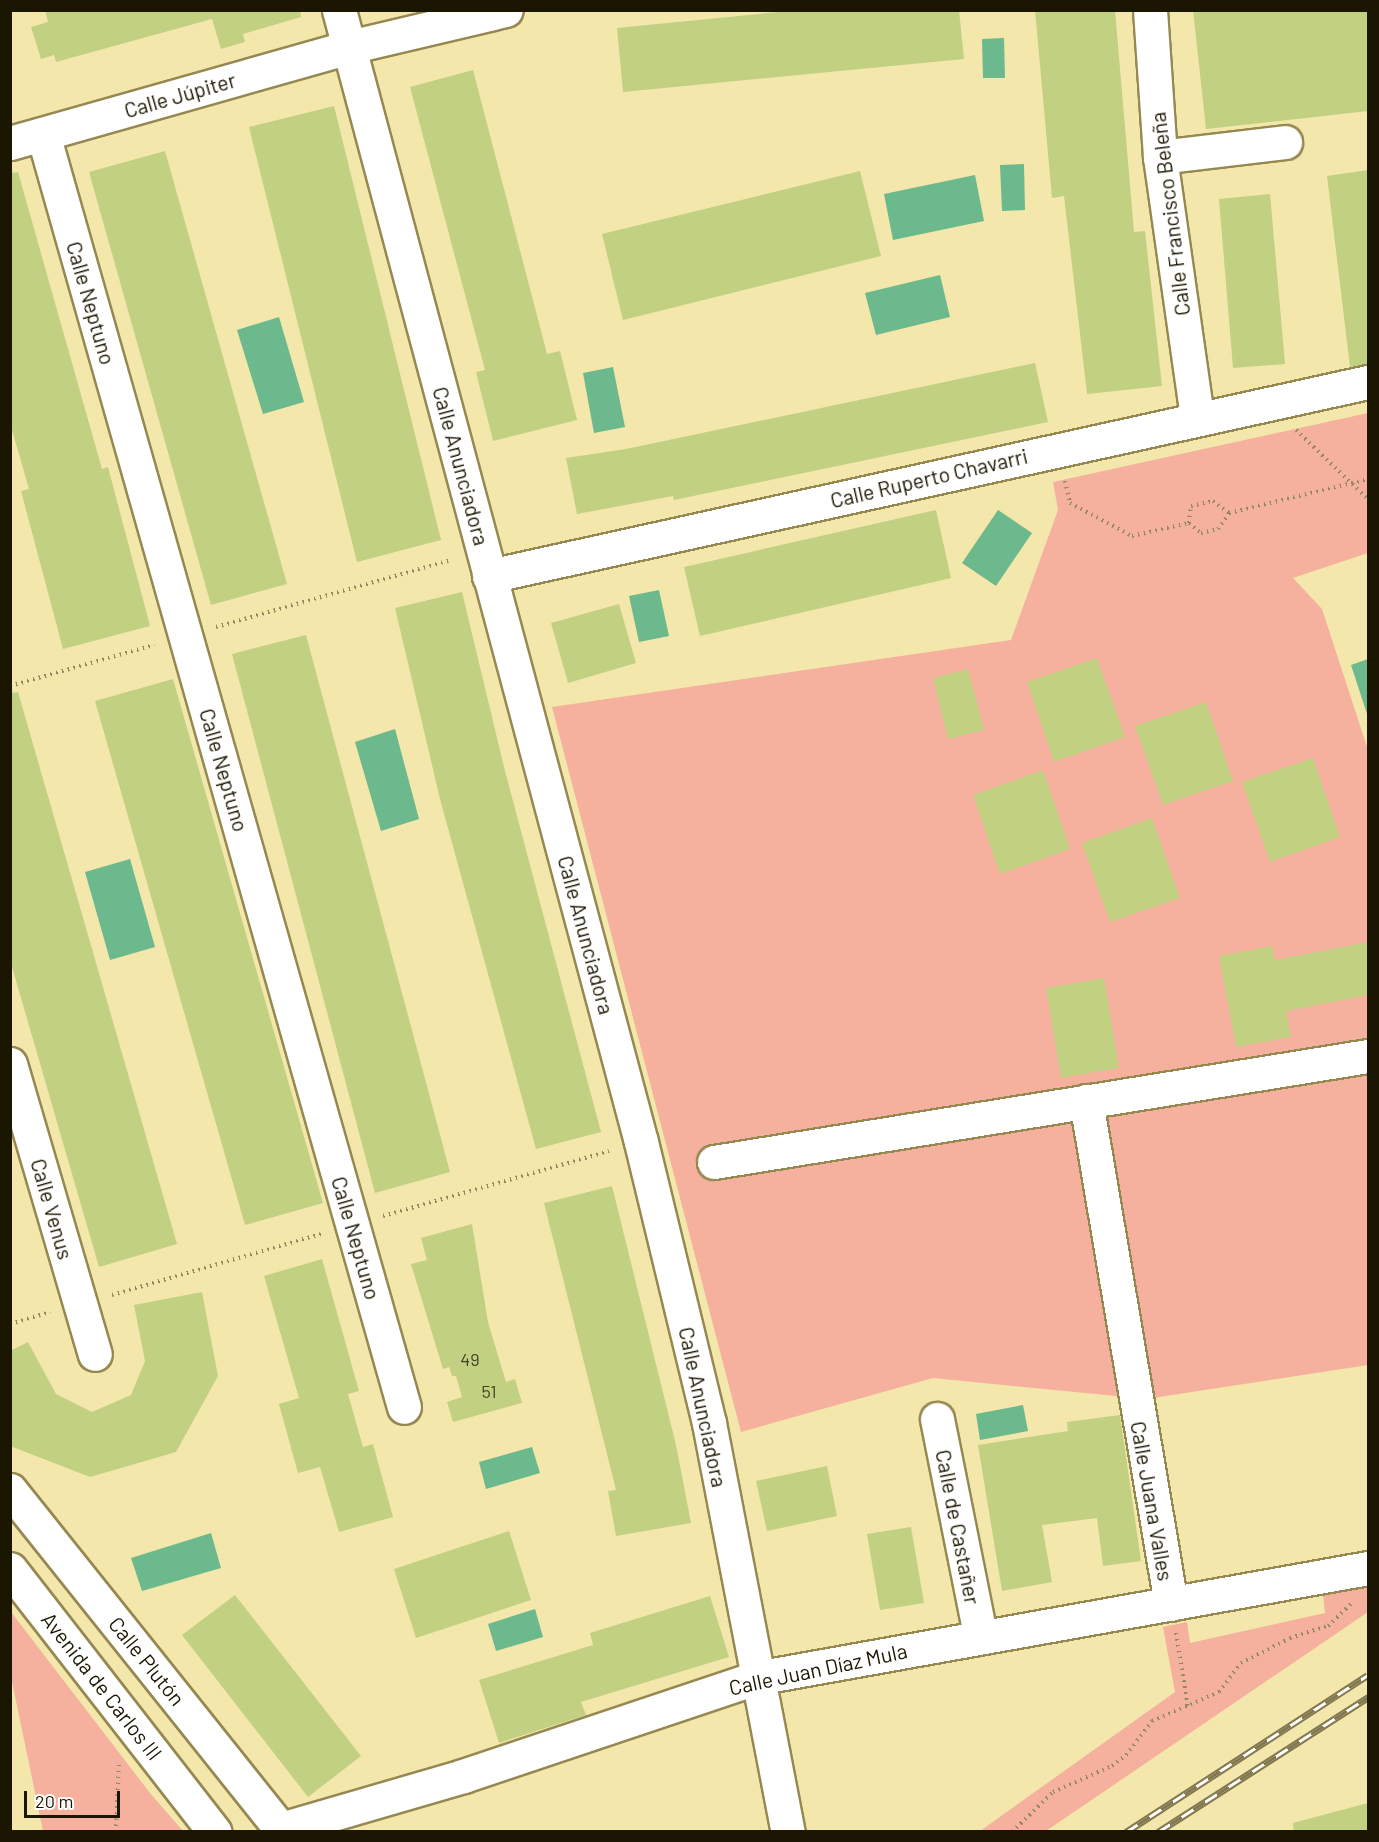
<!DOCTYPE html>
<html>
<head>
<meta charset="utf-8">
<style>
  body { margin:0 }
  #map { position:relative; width:1379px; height:1842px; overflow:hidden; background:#f4e7ac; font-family:Barlow,sans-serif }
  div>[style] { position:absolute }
  .green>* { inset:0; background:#f5b19d }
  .water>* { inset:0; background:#6bb98c }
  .building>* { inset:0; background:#c2d082 }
  .path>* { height:4px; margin-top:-2px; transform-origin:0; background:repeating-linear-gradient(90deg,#92895f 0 1.5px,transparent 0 6px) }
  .roads { filter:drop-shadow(2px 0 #958851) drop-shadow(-2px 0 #958851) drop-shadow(0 2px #958851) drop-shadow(0 -2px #958851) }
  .minor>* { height:33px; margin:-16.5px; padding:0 16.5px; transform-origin:16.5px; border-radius:16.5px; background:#fff }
  .rail>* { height:7px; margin-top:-3.5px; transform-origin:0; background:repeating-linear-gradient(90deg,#fff 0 14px,#817851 0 28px); box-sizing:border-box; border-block:2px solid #817851 }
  span { translate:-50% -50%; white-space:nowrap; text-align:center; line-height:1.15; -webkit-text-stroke:6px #fff; paint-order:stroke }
  .number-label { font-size:18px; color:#454421 }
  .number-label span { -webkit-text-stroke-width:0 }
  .street-label { font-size:21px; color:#1b1601 }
  .frame { position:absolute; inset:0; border:12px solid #1b1601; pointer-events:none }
  .scale { position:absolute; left:24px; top:1791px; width:96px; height:27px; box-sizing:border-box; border:3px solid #1b1601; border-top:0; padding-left:8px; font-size:18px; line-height:21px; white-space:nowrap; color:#1b1601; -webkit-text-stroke:4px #fff; paint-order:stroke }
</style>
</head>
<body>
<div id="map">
  <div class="green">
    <div style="clip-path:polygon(1368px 413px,1368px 553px,1293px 578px,1322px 609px,1368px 750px,1368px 1365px,1146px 1399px,933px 1378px,741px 1432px,552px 707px,1011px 640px,1058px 510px,1053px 482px)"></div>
    <div style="clip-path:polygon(1368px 1585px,1368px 1612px,1046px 1831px,980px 1831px,1175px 1692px,1163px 1627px,1187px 1622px,1190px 1643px,1325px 1613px,1323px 1594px)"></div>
    <div style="clip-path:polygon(11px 1612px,150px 1793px,183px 1831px,43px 1831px,11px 1677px)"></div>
  </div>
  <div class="water">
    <div style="clip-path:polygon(1004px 38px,1005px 78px,983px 78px,982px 39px)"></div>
    <div style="clip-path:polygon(1024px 164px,1025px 210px,1002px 211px,1000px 165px)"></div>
    <div style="clip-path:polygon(975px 175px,984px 221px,893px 240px,884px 194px)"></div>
    <div style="clip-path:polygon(940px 275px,950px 317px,876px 335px,865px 293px)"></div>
    <div style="clip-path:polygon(279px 317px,304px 402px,263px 414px,237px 330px)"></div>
    <div style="clip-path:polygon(613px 367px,625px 427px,594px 433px,583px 373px)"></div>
    <div style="clip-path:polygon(998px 510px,1032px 533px,996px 586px,962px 563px)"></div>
    <div style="clip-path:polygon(659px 590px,669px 636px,639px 642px,629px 596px)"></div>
    <div style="clip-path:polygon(1368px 659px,1368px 717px,1351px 665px)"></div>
    <div style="clip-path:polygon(395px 729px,419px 819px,381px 831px,355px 742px)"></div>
    <div style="clip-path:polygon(130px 859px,155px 947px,110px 960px,85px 872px)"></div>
    <div style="clip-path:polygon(1023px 1405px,1028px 1431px,980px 1440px,976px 1414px)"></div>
    <div style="clip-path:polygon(532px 1447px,540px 1473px,486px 1489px,479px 1462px)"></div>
    <div style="clip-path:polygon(211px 1533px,221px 1568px,142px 1591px,131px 1558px)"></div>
    <div style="clip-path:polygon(535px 1609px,543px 1637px,496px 1651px,488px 1624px)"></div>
  </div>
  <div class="building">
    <div style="clip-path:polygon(45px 10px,300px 10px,301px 17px,243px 34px,245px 42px,221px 49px,212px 19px,56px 62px,54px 55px,41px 59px,31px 27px,48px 22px)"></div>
    <div style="clip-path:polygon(798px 10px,959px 10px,964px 59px,623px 92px,617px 28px)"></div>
    <div style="clip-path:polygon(1035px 10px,1115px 10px,1134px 232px,1145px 231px,1162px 386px,1087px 394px,1064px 196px,1052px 198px)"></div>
    <div style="clip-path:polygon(1193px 10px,1368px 10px,1368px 111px,1206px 129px)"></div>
    <div style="clip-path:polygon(473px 70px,547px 354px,560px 351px,577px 420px,493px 441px,476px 372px,485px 370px,410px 87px)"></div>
    <div style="clip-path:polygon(334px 106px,441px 540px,357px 562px,249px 127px)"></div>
    <div style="clip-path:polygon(165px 151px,287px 584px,211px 605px,89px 172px)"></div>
    <div style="clip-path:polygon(1368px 170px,1368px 364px,1350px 367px,1327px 176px)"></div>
    <div style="clip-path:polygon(860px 171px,881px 256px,623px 320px,602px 234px)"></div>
    <div style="clip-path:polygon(18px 172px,102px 469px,108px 467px,150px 626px,63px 649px,21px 491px,29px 489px,10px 423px,10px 173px)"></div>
    <div style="clip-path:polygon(1270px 194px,1285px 364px,1233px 368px,1219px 199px)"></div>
    <div style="clip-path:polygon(1035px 363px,1048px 422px,674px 500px,673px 496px,577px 514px,566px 458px,626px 449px)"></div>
    <div style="clip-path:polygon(936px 510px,951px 578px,700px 636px,684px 567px)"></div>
    <div style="clip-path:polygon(462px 592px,505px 771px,601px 1132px,536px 1149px,440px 799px,395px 608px)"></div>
    <div style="clip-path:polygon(619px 604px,636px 663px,568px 683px,551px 623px)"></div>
    <div style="clip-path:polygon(306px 635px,450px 1172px,375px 1193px,232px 654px)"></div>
    <div style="clip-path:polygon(1097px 658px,1125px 737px,1054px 762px,1027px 682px)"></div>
    <div style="clip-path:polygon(968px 669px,984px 730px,948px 739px,933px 678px)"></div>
    <div style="clip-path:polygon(173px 679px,323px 1203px,245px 1225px,95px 701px)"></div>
    <div style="clip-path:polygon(18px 692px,177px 1244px,99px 1267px,10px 960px,10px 693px)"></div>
    <div style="clip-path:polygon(1206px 702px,1233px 781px,1163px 805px,1135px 726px)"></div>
    <div style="clip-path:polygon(1313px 758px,1340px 837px,1270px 862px,1242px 782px)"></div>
    <div style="clip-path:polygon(1043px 770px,1070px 849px,1000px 874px,973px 795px)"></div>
    <div style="clip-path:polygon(1152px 818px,1180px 898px,1110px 922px,1082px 843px)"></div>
    <div style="clip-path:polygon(1368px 942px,1368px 995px,1286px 1011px,1291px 1037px,1236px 1047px,1219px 956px,1272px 946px,1275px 960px)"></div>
    <div style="clip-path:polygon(1104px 978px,1119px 1068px,1061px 1078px,1046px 988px)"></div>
    <div style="clip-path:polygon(612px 1186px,676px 1445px,691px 1523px,616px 1536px,608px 1491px,616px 1490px,544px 1203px)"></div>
    <div style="clip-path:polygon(472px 1224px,488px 1322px,506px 1382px,515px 1379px,522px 1403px,453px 1422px,447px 1402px,462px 1397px,456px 1376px,452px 1376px,449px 1367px,443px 1369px,411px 1264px,427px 1260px,421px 1238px)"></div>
    <div style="clip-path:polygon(322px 1259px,359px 1391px,348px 1394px,363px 1447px,373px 1444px,393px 1517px,339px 1532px,320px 1467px,298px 1473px,279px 1404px,299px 1398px,264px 1276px)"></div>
    <div style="clip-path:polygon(202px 1292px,218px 1376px,176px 1452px,90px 1477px,10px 1446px,10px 1351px,28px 1342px,56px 1394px,92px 1412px,131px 1395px,145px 1361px,134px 1305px)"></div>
    <div style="clip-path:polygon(1120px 1415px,1141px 1561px,1103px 1566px,1097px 1518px,1042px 1525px,1052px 1582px,1002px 1591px,978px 1445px,1068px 1431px,1067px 1422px)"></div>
    <div style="clip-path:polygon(827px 1466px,837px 1516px,767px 1531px,756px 1481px)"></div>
    <div style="clip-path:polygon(911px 1527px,924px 1603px,880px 1610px,867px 1534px)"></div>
    <div style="clip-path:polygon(509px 1531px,531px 1600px,416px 1638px,394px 1569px)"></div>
    <div style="clip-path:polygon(235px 1595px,361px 1756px,308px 1797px,182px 1635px)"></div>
    <div style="clip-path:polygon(710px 1596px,729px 1657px,581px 1702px,586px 1715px,499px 1743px,479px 1680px,593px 1645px,590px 1633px)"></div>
    <div style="clip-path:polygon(1368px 1803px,1368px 1832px,1294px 1832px,1293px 1823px)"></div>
  </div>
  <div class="path">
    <div style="left:1296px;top:430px;width:100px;rotate:43.8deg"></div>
    <div style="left:1065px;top:481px;width:23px;rotate:77deg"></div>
    <div style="left:1070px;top:503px;width:70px;rotate:28deg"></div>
    <div style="left:1132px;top:536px;width:58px;rotate:-12.8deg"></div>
    <div style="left:1189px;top:523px;width:16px;rotate:40deg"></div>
    <div style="left:1201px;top:533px;width:17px;rotate:-13deg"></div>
    <div style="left:1218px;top:529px;width:19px;rotate:-55deg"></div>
    <div style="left:1229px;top:513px;width:143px;rotate:-13.7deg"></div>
    <div style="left:1189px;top:523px;width:17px;rotate:-83deg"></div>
    <div style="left:1191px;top:506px;width:23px;rotate:-13deg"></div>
    <div style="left:1213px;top:501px;width:20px;rotate:37deg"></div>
    <div style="left:216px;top:627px;width:244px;rotate:-15.9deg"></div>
    <div style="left:10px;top:686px;width:150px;rotate:-15.9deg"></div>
    <div style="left:383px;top:1216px;width:235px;rotate:-16deg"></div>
    <div style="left:112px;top:1295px;width:218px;rotate:-16.3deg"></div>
    <div style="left:10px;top:1324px;width:42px;rotate:-16.7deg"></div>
    <div style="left:1176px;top:1633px;width:75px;rotate:80.8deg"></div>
    <div style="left:116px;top:1832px;width:69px;rotate:-87.5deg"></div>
    <div style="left:1012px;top:1832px;width:57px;rotate:-44.3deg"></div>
    <div style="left:1053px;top:1792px;width:64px;rotate:-23.8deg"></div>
    <div style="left:1112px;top:1766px;width:18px;rotate:-38deg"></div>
    <div style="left:1126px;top:1755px;width:43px;rotate:-52.6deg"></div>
    <div style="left:1152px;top:1721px;width:73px;rotate:-23.4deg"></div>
    <div style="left:1219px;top:1692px;width:36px;rotate:-53deg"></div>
    <div style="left:1241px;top:1663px;width:55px;rotate:-27deg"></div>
    <div style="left:1290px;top:1638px;width:40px;rotate:-18deg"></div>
    <div style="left:1328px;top:1626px;width:32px;rotate:-44deg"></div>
  </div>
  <div class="roads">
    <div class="minor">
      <div style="left:339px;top:10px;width:1172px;rotate:75.06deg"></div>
      <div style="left:641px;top:1142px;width:289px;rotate:76.4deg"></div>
      <div style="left:709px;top:1423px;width:417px;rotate:79.1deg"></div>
      <div style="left:1150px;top:10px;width:147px;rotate:86.1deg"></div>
      <div style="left:1160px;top:157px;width:264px;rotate:81.9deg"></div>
      <div style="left:43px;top:134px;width:1323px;rotate:74.17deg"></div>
      <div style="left:10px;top:143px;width:352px;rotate:-15.8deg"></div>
      <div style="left:349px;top:47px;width:161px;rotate:-13.3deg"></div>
      <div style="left:1160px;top:157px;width:126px;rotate:-6.8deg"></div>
      <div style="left:489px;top:576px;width:900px;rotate:-12.45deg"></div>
      <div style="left:10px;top:1064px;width:302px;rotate:73.7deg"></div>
      <div style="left:1086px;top:1101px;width:510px;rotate:80.41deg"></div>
      <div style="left:714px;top:1162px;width:663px;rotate:-9.21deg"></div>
      <div style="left:937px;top:1419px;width:220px;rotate:78.7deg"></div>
      <div style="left:10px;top:1490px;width:438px;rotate:51.4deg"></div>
      <div style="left:10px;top:1569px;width:333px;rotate:52.1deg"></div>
      <div style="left:281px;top:1829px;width:190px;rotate:-16.2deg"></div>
      <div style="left:463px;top:1776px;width:309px;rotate:-18.5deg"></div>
      <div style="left:756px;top:1678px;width:622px;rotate:-10.19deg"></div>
    </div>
  </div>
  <div class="rail">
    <div style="left:1126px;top:1832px;width:288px;rotate:-33deg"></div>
    <div style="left:1158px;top:1832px;width:250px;rotate:-32.7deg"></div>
  </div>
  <div class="number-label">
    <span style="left:470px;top:1359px">49</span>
    <span style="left:489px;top:1391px">51</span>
  </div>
  <div class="street-label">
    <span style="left:180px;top:95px;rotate:-16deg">Calle Júpiter</span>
    <span style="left:1170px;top:214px;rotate:-97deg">Calle Francisco Beleña</span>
    <span style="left:91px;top:303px;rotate:74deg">Calle Neptuno</span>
    <span style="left:461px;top:466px;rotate:75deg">Calle Anunciadora</span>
    <span style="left:929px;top:478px;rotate:-13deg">Calle Ruperto Chavarri</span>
    <span style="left:224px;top:770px;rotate:74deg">Calle Neptuno</span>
    <span style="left:586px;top:935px;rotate:75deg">Calle Anunciadora</span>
    <span style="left:52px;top:1209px;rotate:74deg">Calle Venus</span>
    <span style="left:356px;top:1238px;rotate:74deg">Calle Neptuno</span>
    <span style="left:703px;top:1407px;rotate:78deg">Calle Anunciadora</span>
    <span style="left:1152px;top:1501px;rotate:80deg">Calle Juana Valles</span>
    <span style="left:958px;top:1527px;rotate:79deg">Calle de Castañer</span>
    <span style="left:147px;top:1661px;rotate:51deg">Calle Plutón</span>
    <span style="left:818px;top:1669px;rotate:-12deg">Calle Juan Díaz Mula</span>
    <span style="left:102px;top:1686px;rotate:52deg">Avenida de Carlos III</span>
  </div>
  <div class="frame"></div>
  <div class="scale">20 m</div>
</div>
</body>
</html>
